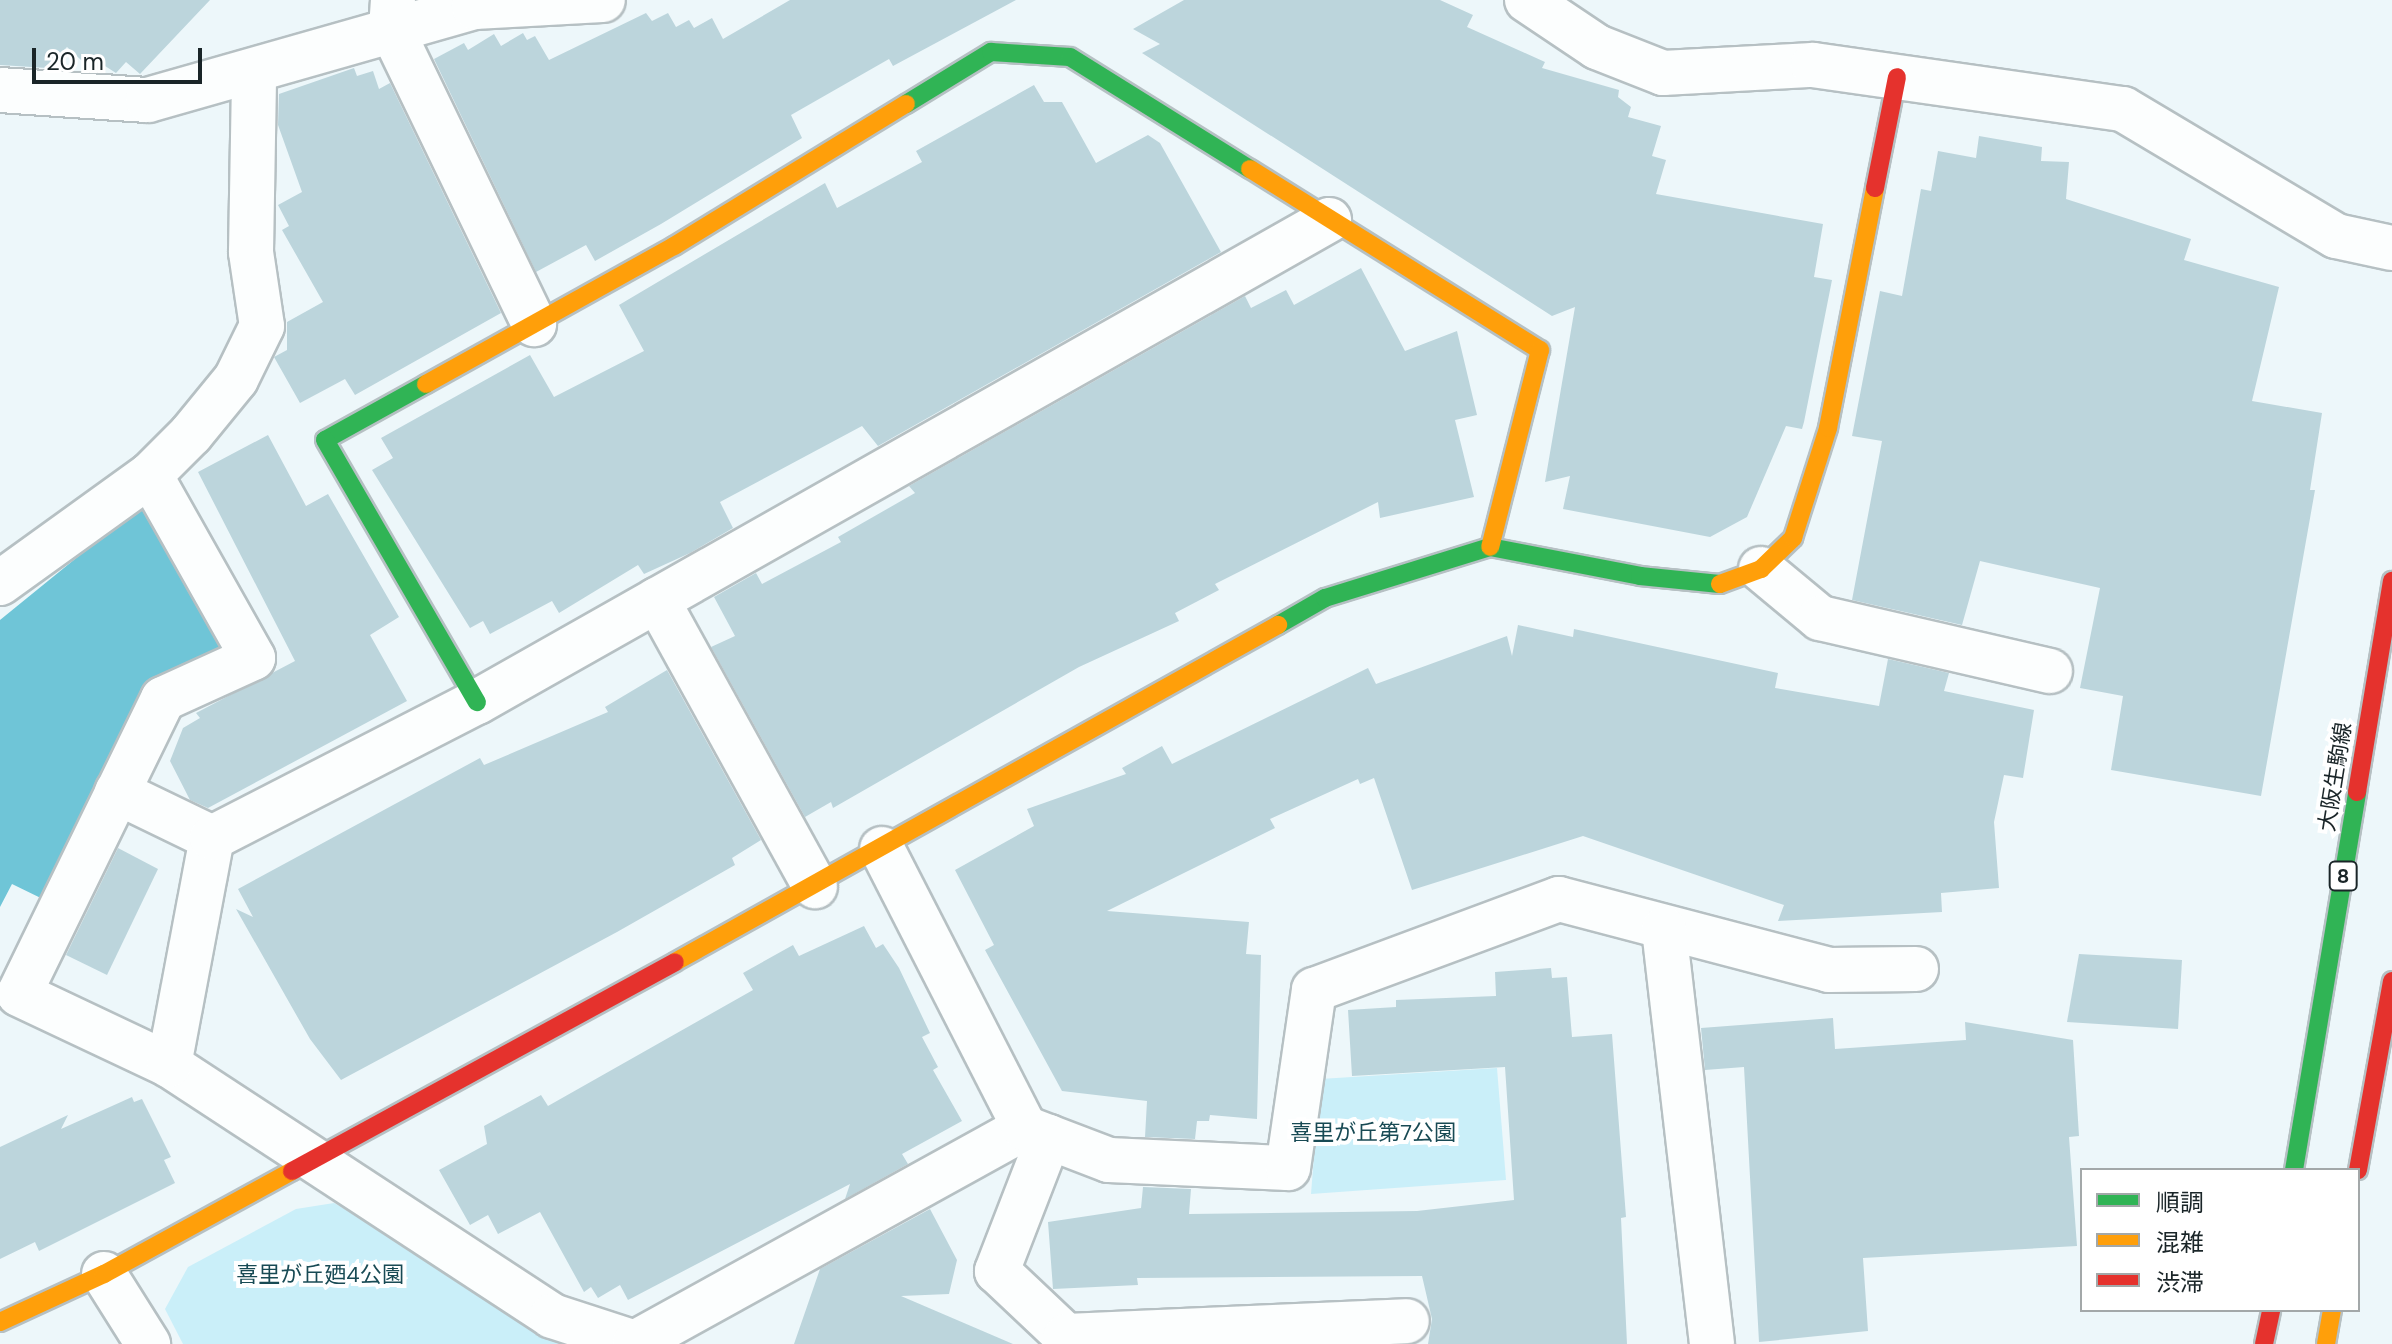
<!DOCTYPE html>
<html>
<head>
<meta charset="utf-8">
<style>
  body { margin:0 }
  #map { position:relative; width:2392px; height:1344px; overflow:hidden; background:#edf7fa; font-family:"DM Sans","Noto Sans JP",sans-serif }
  div>[style] { position:absolute }
  .green>* { inset:0; background:#caeff9 }
  .water>* { inset:0; background:#6fc5d7 }
  .building>* { inset:0; background:#bcd5dc }
  .roads { filter:drop-shadow(2px 0 #b6c0c3) drop-shadow(-2px 0 #b6c0c3) drop-shadow(0 2px #b6c0c3) drop-shadow(0 -2px #b6c0c3) }
  .street>* { height:44px; margin:-22px; padding:0 22px; transform-origin:22px; border-radius:22px; background:#fcfefe }
  .fast>* { height:18px; margin:-9px; padding:0 9px; transform-origin:9px; border-radius:9px; background:#30b455 }
  .slow>* { height:18px; margin:-9px; padding:0 9px; transform-origin:9px; border-radius:9px; background:#ff9f0a }
  .jam>* { height:18px; margin:-9px; padding:0 9px; transform-origin:9px; border-radius:9px; background:#e5322d }
  span { translate:-50% -50%; white-space:nowrap; text-align:center; line-height:1.15; -webkit-text-stroke:8px #fff; paint-order:stroke }
  .shield-label span { padding:2px 6px; background:#fff; border:2px solid; border-radius:6px; -webkit-text-stroke-width:0 }
  .shield-label { font-size:20px; color:#1a2528; font-weight:700 }
  .street-label { font-size:22px; color:#1a2528 }
  .park-label { font-size:22px; color:#184a54 }
  .legend { position:absolute; left:2080px; top:1168px; width:280px; height:144px; box-sizing:border-box; background:#fff; border:2px solid #a3a8a9; margin:0; padding:10px 14px; list-style:none; font-size:24px; color:#1a2528 }
  .legend li { display:flex; align-items:center; gap:16px; height:40px }
  .legend b { width:40px; border:2px solid #a3a8a9 }
  .scale { position:absolute; left:32px; top:48px; width:170px; height:36px; box-sizing:border-box; border:4px solid #1a2528; border-top:0; padding-left:10px; font-size:24px; line-height:28px; white-space:nowrap; color:#1a2528; -webkit-text-stroke:6px #fff; paint-order:stroke }
</style>
</head>
<body>
<div id="map">
  <div class="green">
    <div style="clip-path:polygon(1497px 1068px,1506px 1180px,1311px 1194px,1320px 1079px)"></div>
    <div style="clip-path:polygon(334px 1203px,427px 1255px,564px 1344px,183px 1344px,165px 1309px,188px 1267px,296px 1209px)"></div>
  </div>
  <div class="water">
    <div style="clip-path:polygon(150px 498px,232px 649px,160px 684px,51px 903px,12px 884px,0 907px,0 620px)"></div>
  </div>
  <div class="building">
    <div style="clip-path:polygon(0 0,210px 0,140px 74px,126px 62px,116px 73px,105px 66px,93px 71px,67px 47px,47px 68px,0 65px)"></div>
    <div style="clip-path:polygon(790px 0,1016px 0,893px 66px,889px 59px,791px 115px,802px 138px,661px 224px,595px 261px,586px 245px,536px 272px,434px 59px,464px 43px,468px 50px,494px 34px,501px 46px,523px 33px,527px 40px,535px 36px,549px 60px,646px 13px,652px 21px,668px 13px,676px 27px,689px 20px,694px 28px,712px 18px,723px 39px)"></div>
    <div style="clip-path:polygon(1184px 0,1440px 0,1473px 15px,1467px 27px,1545px 62px,1542px 68px,1619px 90px,1618px 97px,1631px 107px,1628px 117px,1661px 126px,1652px 156px,1666px 160px,1656px 194px,1823px 224px,1814px 277px,1832px 280px,1804px 422px,1802px 429px,1786px 426px,1747px 517px,1710px 537px,1563px 509px,1570px 476px,1545px 482px,1575px 307px,1552px 316px,1142px 53px,1160px 44px,1133px 29px)"></div>
    <div style="clip-path:polygon(354px 68px,357px 76px,373px 71px,379px 89px,390px 83px,501px 313px,355px 395px,345px 379px,300px 403px,274px 357px,287px 350px,287px 322px,323px 302px,282px 230px,289px 226px,278px 205px,302px 192px,278px 125px,279px 94px)"></div>
    <div style="clip-path:polygon(1034px 85px,1044px 102px,1062px 102px,1096px 163px,1148px 135px,1160px 143px,1221px 252px,878px 446px,862px 426px,720px 502px,733px 528px,690px 553px,644px 574px,638px 565px,559px 613px,552px 601px,490px 634px,483px 621px,470px 628px,372px 470px,393px 458px,381px 438px,530px 355px,554px 397px,644px 351px,619px 305px,825px 183px,837px 208px,922px 162px,916px 151px)"></div>
    <div style="clip-path:polygon(1979px 136px,2042px 147px,2041px 161px,2069px 162px,2066px 199px,2191px 239px,2184px 260px,2279px 287px,2252px 401px,2322px 413px,2310px 490px,2315px 490px,2261px 796px,2111px 770px,2123px 696px,2080px 688px,2100px 588px,1980px 561px,1962px 625px,1852px 600px,1882px 441px,1852px 436px,1880px 291px,1902px 296px,1921px 189px,1931px 191px,1938px 151px,1976px 158px)"></div>
    <div style="clip-path:polygon(1361px 268px,1405px 351px,1457px 331px,1477px 415px,1455px 420px,1474px 497px,1380px 518px,1378px 502px,1215px 584px,1219px 590px,1175px 613px,1179px 621px,1079px 667px,833px 808px,831px 802px,805px 817px,711px 647px,735px 636px,714px 597px,756px 573px,762px 584px,841px 542px,838px 537px,915px 493px,909px 486px,1245px 296px,1251px 308px,1286px 290px,1294px 305px)"></div>
    <div style="clip-path:polygon(268px 435px,306px 506px,328px 494px,399px 617px,370px 635px,407px 701px,208px 808px,190px 800px,170px 761px,183px 728px,200px 718px,196px 713px,295px 661px,198px 472px)"></div>
    <div style="clip-path:polygon(1518px 625px,1573px 637px,1574px 629px,1778px 673px,1775px 688px,1879px 706px,1888px 659px,1949px 673px,1944px 691px,2034px 710px,2023px 778px,2004px 775px,1994px 822px,1999px 888px,1941px 893px,1942px 912px,1778px 921px,1784px 905px,1583px 836px,1412px 890px,1374px 778px,1360px 784px,1358px 779px,1270px 819px,1275px 828px,1107px 911px,1249px 922px,1246px 954px,1261px 955px,1257px 1119px,1210px 1115px,1209px 1121px,1197px 1121px,1195px 1139px,1145px 1137px,1147px 1101px,1062px 1091px,985px 950px,994px 945px,955px 870px,1034px 826px,1027px 809px,1126px 774px,1122px 768px,1162px 746px,1172px 764px,1368px 668px,1376px 684px,1507px 636px,1512px 656px)"></div>
    <div style="clip-path:polygon(667px 670px,761px 840px,732px 858px,735px 865px,617px 932px,341px 1080px,310px 1039px,236px 909px,253px 917px,238px 889px,480px 758px,484px 765px,608px 712px,605px 707px)"></div>
    <div style="clip-path:polygon(118px 848px,158px 869px,107px 975px,66px 955px)"></div>
    <div style="clip-path:polygon(864px 926px,876px 948px,883px 944px,899px 968px,930px 1033px,922px 1037px,938px 1067px,933px 1070px,962px 1121px,902px 1154px,908px 1164px,845px 1199px,850px 1184px,628px 1300px,620px 1285px,598px 1298px,591px 1287px,584px 1292px,540px 1212px,498px 1234px,488px 1215px,470px 1225px,439px 1170px,487px 1144px,484px 1126px,541px 1095px,548px 1106px,753px 990px,743px 973px,793px 945px,799px 956px)"></div>
    <div style="clip-path:polygon(2079px 954px,2182px 960px,2178px 1029px,2067px 1022px)"></div>
    <div style="clip-path:polygon(1551px 968px,1552px 978px,1567px 977px,1572px 1037px,1612px 1034px,1626px 1217px,1621px 1218px,1627px 1344px,1428px 1344px,1432px 1319px,1422px 1276px,1137px 1278px,1138px 1285px,1053px 1289px,1048px 1222px,1141px 1208px,1143px 1187px,1191px 1189px,1189px 1214px,1417px 1211px,1514px 1200px,1505px 1067px,1352px 1076px,1348px 1010px,1396px 1007px,1396px 1000px,1496px 996px,1495px 972px)"></div>
    <div style="clip-path:polygon(1833px 1018px,1835px 1049px,1966px 1040px,1965px 1022px,2073px 1040px,2079px 1136px,2069px 1137px,2077px 1246px,1863px 1258px,1868px 1331px,1759px 1342px,1744px 1067px,1705px 1070px,1701px 1028px)"></div>
    <div style="clip-path:polygon(132px 1097px,134px 1102px,142px 1099px,171px 1157px,164px 1160px,175px 1183px,39px 1251px,35px 1242px,0 1259px,0 1147px,68px 1115px,61px 1129px)"></div>
    <div style="clip-path:polygon(930px 1209px,957px 1260px,949px 1294px,901px 1296px,1013px 1344px,794px 1344px,820px 1269px)"></div>
  </div>
  <div class="roads">
    <div class="street">
      <div style="left:393px;top:0;width:28px;rotate:94deg"></div>
      <div style="left:391px;top:28px;width:329px;rotate:64.2deg"></div>
      <div style="left:1527px;top:0;width:84px;rotate:33.9deg"></div>
      <div style="left:1597px;top:47px;width:71px;rotate:21.5deg"></div>
      <div style="left:1663px;top:73px;width:150px;rotate:-3.1deg"></div>
      <div style="left:1813px;top:65px;width:313px;rotate:8.1deg"></div>
      <div style="left:2123px;top:109px;width:248px;rotate:30.8deg"></div>
      <div style="left:2336px;top:236px;width:57px;rotate:12.1deg"></div>
      <div style="left:0;top:90px;width:148px;rotate:3.9deg"></div>
      <div style="left:148px;top:100px;width:339px;rotate:-15.9deg"></div>
      <div style="left:474px;top:7px;width:129px;rotate:-3.1deg"></div>
      <div style="left:150px;top:475px;width:210px;rotate:60.6deg"></div>
      <div style="left:253px;top:658px;width:99px;rotate:155.5deg"></div>
      <div style="left:163px;top:699px;width:328px;rotate:116deg"></div>
      <div style="left:19px;top:994px;width:166px;rotate:25.3deg"></div>
      <div style="left:169px;top:1065px;width:458px;rotate:33.2deg"></div>
      <div style="left:552px;top:1316px;width:87px;rotate:18deg"></div>
      <div style="left:635px;top:1343px;width:445px;rotate:-28.9deg"></div>
      <div style="left:1761px;top:569px;width:77px;rotate:39.7deg"></div>
      <div style="left:1820px;top:618px;width:236px;rotate:13deg"></div>
      <div style="left:0;top:583px;width:185px;rotate:-35.8deg"></div>
      <div style="left:150px;top:475px;width:58px;rotate:-45deg"></div>
      <div style="left:191px;top:434px;width:71px;rotate:-50.7deg"></div>
      <div style="left:236px;top:379px;width:59px;rotate:-63.9deg"></div>
      <div style="left:262px;top:326px;width:75px;rotate:-98.5deg"></div>
      <div style="left:251px;top:252px;width:179px;rotate:-89deg"></div>
      <div style="left:657px;top:600px;width:327px;rotate:61.1deg"></div>
      <div style="left:117px;top:792px;width:106px;rotate:25.8deg"></div>
      <div style="left:882px;top:849px;width:314px;rotate:62.9deg"></div>
      <div style="left:1025px;top:1128px;width:90px;rotate:20.9deg"></div>
      <div style="left:1109px;top:1160px;width:179px;rotate:2.6deg"></div>
      <div style="left:1288px;top:1168px;width:180px;rotate:-81.7deg"></div>
      <div style="left:1314px;top:990px;width:261px;rotate:-20.4deg"></div>
      <div style="left:1559px;top:899px;width:279px;rotate:14.7deg"></div>
      <div style="left:1829px;top:970px;width:87px;rotate:-0.7deg"></div>
      <div style="left:1664px;top:929px;width:418px;rotate:83.4deg"></div>
      <div style="left:169px;top:1065px;width:231px;rotate:-79.3deg"></div>
      <div style="left:212px;top:838px;width:298px;rotate:-27.2deg"></div>
      <div style="left:477px;top:702px;width:979px;rotate:-29.5deg"></div>
      <div style="left:1049px;top:1137px;width:144px;rotate:111.2deg"></div>
      <div style="left:997px;top:1271px;width:95px;rotate:43.3deg"></div>
      <div style="left:1066px;top:1336px;width:341px;rotate:-2.5deg"></div>
      <div style="left:104px;top:1274px;width:83px;rotate:57.8deg"></div>
    </div>
    <div class="fast">
      <div style="left:906px;top:104px;width:100px;rotate:-31.5deg"></div>
      <div style="left:991px;top:52px;width:79px;rotate:3.6deg"></div>
      <div style="left:1070px;top:57px;width:212px;rotate:31.9deg"></div>
      <div style="left:426px;top:384px;width:115px;rotate:151deg"></div>
      <div style="left:325px;top:440px;width:303px;rotate:59.9deg"></div>
      <div style="left:1278px;top:625px;width:54px;rotate:-29.9deg"></div>
      <div style="left:1325px;top:598px;width:173px;rotate:-17.2deg"></div>
      <div style="left:1490px;top:547px;width:153px;rotate:10.9deg"></div>
      <div style="left:1640px;top:576px;width:80px;rotate:5.7deg"></div>
      <div style="left:2294px;top:1170px;width:383px;rotate:-80.5deg"></div>
    </div>
    <div class="slow">
      <div style="left:1250px;top:169px;width:342px;rotate:32deg"></div>
      <div style="left:1540px;top:350px;width:203px;rotate:104.2deg"></div>
      <div style="left:426px;top:384px;width:284px;rotate:-29.1deg"></div>
      <div style="left:674px;top:246px;width:272px;rotate:-31.5deg"></div>
      <div style="left:1720px;top:584px;width:44px;rotate:-20.1deg"></div>
      <div style="left:1761px;top:569px;width:45px;rotate:-44.1deg"></div>
      <div style="left:1793px;top:538px;width:115px;rotate:-72.3deg"></div>
      <div style="left:1828px;top:428px;width:245px;rotate:-78.9deg"></div>
      <div style="left:675px;top:962px;width:691px;rotate:-29.2deg"></div>
      <div style="left:0;top:1322px;width:115px;rotate:-24.8deg"></div>
      <div style="left:104px;top:1274px;width:214px;rotate:-28.7deg"></div>
      <div style="left:2326px;top:1344px;width:35px;rotate:-80deg"></div>
    </div>
    <div class="jam">
      <div style="left:1875px;top:188px;width:113px;rotate:-78.8deg"></div>
      <div style="left:2357px;top:792px;width:214px;rotate:-80.6deg"></div>
      <div style="left:2358px;top:1170px;width:192px;rotate:-79.8deg"></div>
      <div style="left:292px;top:1171px;width:436px;rotate:-28.6deg"></div>
      <div style="left:2264px;top:1344px;width:35px;rotate:-78deg"></div>
    </div>
  </div>
  <div class="shield-label">
    <span style="left:2343px;top:876px">8</span>
  </div>
  <div class="street-label">
    <span style="left:2335px;top:777px;rotate:-81deg">大阪生駒線</span>
  </div>
  <div class="park-label">
    <span style="left:1373px;top:1133px">喜里が丘第7公園</span>
    <span style="left:320px;top:1275px">喜里が丘廼4公園</span>
  </div>
  <ul class="legend">
  <li><b style="height:10px;background:#30b455"></b>順調</li>
  <li><b style="height:10px;background:#ff9f0a"></b>混雑</li>
  <li><b style="height:10px;background:#e5322d"></b>渋滞</li>
  </ul>
  <div class="scale">20 m</div>
</div>
</body>
</html>
